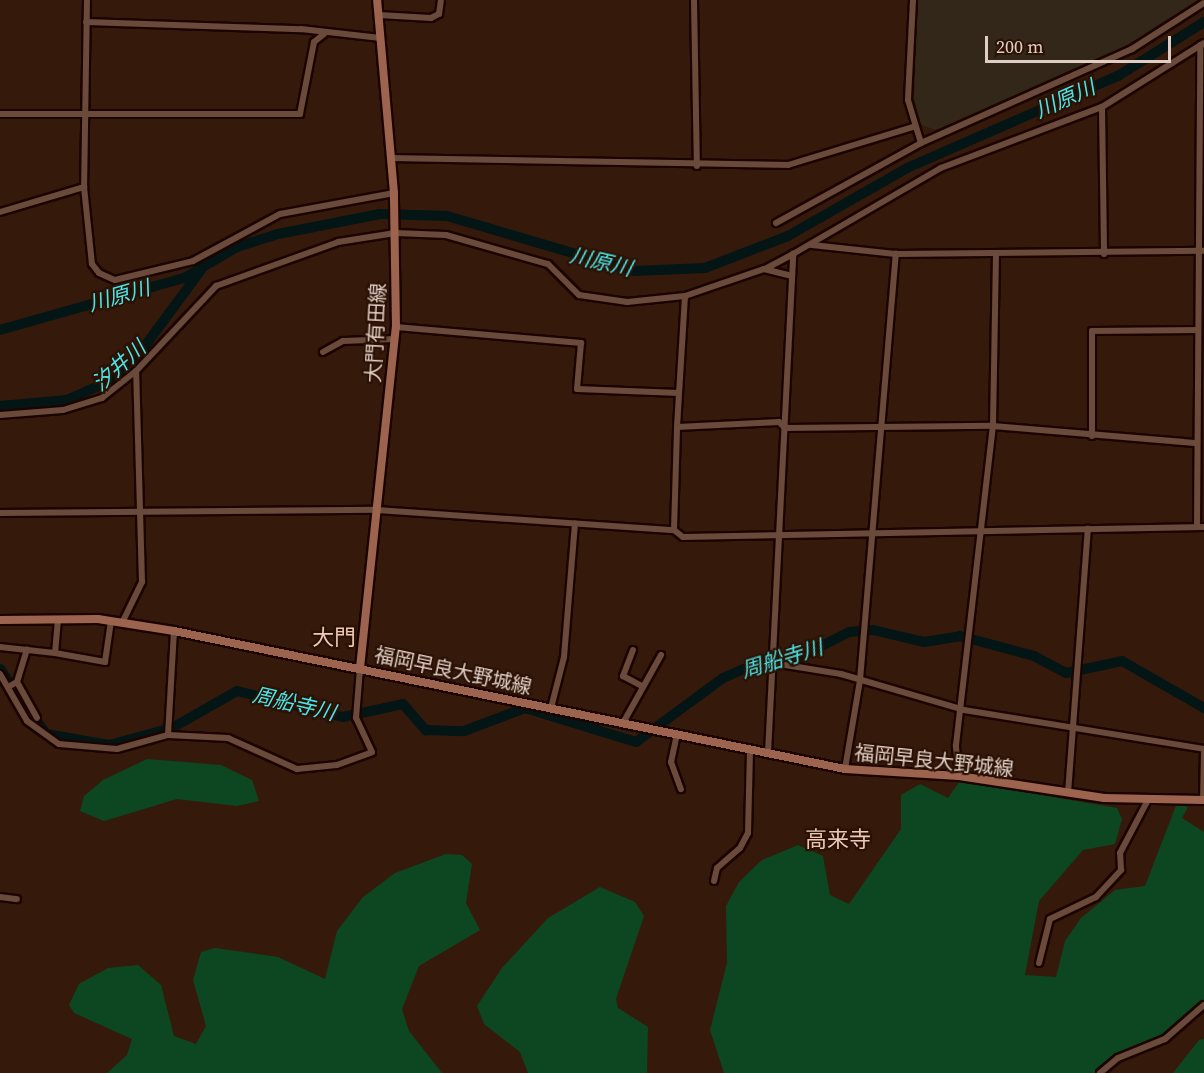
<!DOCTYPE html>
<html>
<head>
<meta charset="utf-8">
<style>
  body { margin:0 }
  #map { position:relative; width:1204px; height:1073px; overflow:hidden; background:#351a0c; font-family:"Source Serif 4","Noto Sans JP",serif }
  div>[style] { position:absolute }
  .industrial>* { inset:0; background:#332719 }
  .green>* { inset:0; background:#0c4721 }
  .river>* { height:10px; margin:-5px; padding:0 5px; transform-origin:5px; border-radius:5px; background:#031515 }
  .roads { filter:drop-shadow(2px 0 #1b0400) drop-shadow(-2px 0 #1b0400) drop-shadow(0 2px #1b0400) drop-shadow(0 -2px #1b0400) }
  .minor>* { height:6px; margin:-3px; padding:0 3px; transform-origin:3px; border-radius:3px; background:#694a3b }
  .major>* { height:8px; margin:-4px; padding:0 4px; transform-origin:4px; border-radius:4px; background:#9c644f }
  span { translate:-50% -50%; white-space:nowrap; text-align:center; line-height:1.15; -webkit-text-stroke:4.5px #2a1104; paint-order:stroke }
  .street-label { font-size:20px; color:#e0cdc4 }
  .water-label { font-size:21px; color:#49e6e9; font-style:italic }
  .quarter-label { font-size:22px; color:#ecc8b6 }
  .scale { position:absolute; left:985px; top:36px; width:186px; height:27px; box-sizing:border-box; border:3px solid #e0cdc4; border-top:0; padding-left:8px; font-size:18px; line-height:21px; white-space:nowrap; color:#e0cdc4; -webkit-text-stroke:4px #2a1104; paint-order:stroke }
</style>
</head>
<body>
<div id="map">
  <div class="industrial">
    <div style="clip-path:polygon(918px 0,1204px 0,1105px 61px,936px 130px,919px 124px,914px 97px)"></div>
  </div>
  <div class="green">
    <div style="clip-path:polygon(147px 759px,221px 765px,252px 780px,259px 801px,237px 806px,177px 799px,104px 821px,80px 811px,84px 796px,103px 780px)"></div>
    <div style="clip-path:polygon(960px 781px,1117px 808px,1122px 819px,1115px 844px,1083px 850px,1039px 901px,1025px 975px,1056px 977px,1065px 941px,1081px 918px,1115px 890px,1145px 886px,1177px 803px,1188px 807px,1182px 818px,1204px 832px,1204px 1004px,1167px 1034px,1108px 1060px,1096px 1073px,724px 1073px,710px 1030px,727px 963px,726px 906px,739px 882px,762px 860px,798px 845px,823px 856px,830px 895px,849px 904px,901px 829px,901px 795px,920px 784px,948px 798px)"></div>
    <div style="clip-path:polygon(446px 854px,462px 855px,472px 864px,466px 903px,480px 930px,419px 966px,402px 1009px,409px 1031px,442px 1073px,107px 1073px,127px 1055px,132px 1039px,74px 1013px,69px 1005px,79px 984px,108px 968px,138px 965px,161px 985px,174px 1036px,196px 1044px,206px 1026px,193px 980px,201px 952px,215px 948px,278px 957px,325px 979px,337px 931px,363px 897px,395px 873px)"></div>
    <div style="clip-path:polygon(600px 887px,635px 902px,644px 916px,616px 999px,618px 1008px,648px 1027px,647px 1073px,528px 1073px,520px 1052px,484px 1024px,477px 1006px,502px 968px,548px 918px)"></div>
    <div style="clip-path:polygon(1204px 1039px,1204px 1073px,1173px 1073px,1199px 1040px)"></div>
  </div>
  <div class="river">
    <div style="left:0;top:330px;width:191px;rotate:-15.8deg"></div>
    <div style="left:184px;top:278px;width:61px;rotate:-30.3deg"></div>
    <div style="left:237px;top:247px;width:43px;rotate:-17.6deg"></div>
    <div style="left:278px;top:234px;width:104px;rotate:-11.1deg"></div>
    <div style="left:380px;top:214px;width:67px;rotate:1.7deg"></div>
    <div style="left:447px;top:216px;width:195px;rotate:16.4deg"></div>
    <div style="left:634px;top:271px;width:71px;rotate:-2.4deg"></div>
    <div style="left:705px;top:268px;width:89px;rotate:-21.1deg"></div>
    <div style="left:788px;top:236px;width:137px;rotate:-29.7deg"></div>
    <div style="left:907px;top:168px;width:230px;rotate:-23.6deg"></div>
    <div style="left:1118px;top:76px;width:102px;rotate:-32.1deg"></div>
    <div style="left:0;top:406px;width:67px;rotate:-5.1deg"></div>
    <div style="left:67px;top:400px;width:42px;rotate:-24.1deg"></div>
    <div style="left:105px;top:383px;width:50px;rotate:-41.7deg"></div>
    <div style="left:142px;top:350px;width:99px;rotate:-53.6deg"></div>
    <div style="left:0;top:669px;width:80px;rotate:54.7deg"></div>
    <div style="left:46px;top:734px;width:64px;rotate:9.9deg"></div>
    <div style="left:109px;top:745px;width:65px;rotate:-15.1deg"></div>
    <div style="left:172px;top:728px;width:75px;rotate:-29.6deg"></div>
    <div style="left:237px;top:691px;width:109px;rotate:13.8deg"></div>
    <div style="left:343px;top:717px;width:61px;rotate:-12.2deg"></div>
    <div style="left:403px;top:704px;width:35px;rotate:49deg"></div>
    <div style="left:426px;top:730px;width:38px;rotate:2deg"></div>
    <div style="left:464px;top:731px;width:65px;rotate:-20.7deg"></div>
    <div style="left:525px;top:708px;width:116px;rotate:17deg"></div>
    <div style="left:636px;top:742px;width:108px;rotate:-36.3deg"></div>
    <div style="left:723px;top:678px;width:48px;rotate:-23.4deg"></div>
    <div style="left:767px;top:659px;width:31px;rotate:-2deg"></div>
    <div style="left:798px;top:658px;width:57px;rotate:-27deg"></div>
    <div style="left:849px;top:632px;width:24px;rotate:-5deg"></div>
    <div style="left:873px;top:630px;width:52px;rotate:13.2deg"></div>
    <div style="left:924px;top:642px;width:36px;rotate:-9deg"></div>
    <div style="left:960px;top:636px;width:77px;rotate:15.1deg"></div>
    <div style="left:1034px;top:656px;width:36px;rotate:28deg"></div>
    <div style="left:1066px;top:673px;width:57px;rotate:-12.1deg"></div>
    <div style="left:1122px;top:661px;width:95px;rotate:29.8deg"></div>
  </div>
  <div class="roads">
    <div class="minor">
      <div style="left:87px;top:0;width:187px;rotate:90.9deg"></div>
      <div style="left:84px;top:187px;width:77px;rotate:84.1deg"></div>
      <div style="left:92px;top:264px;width:11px;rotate:52deg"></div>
      <div style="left:99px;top:273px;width:17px;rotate:24deg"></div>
      <div style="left:115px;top:280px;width:80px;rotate:-13.7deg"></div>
      <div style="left:193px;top:261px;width:99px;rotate:-28.4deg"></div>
      <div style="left:280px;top:214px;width:116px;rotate:-10.4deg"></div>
      <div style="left:694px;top:0;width:166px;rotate:89deg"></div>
      <div style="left:913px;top:0;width:100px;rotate:92.9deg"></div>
      <div style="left:908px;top:100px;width:45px;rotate:73.2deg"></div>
      <div style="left:379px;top:15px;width:52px;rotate:3.3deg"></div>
      <div style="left:431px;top:18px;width:9px;rotate:-27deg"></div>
      <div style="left:439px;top:14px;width:14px;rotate:-82deg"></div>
      <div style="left:86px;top:22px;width:215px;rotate:1.9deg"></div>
      <div style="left:301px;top:29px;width:80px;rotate:6.5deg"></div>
      <div style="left:1102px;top:107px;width:147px;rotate:89.2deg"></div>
      <div style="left:0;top:114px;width:300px"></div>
      <div style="left:300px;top:114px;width:73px;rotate:-79deg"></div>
      <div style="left:314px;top:42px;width:13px;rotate:-39deg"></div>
      <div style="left:392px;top:158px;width:396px;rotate:1deg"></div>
      <div style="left:788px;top:165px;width:131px;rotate:-16.9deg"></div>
      <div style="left:0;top:212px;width:88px;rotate:-16.6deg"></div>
      <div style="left:776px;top:223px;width:166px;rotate:-28.9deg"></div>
      <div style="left:921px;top:143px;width:231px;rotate:-24deg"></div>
      <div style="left:1132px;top:49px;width:85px;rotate:-32.6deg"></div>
      <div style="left:812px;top:245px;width:84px;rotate:6.1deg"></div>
      <div style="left:896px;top:254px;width:308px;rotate:-0.6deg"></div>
      <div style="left:765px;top:269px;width:32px;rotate:-28deg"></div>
      <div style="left:685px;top:296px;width:131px;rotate:93.5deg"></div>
      <div style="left:677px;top:427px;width:102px;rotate:-2.8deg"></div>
      <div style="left:779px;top:422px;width:8px;rotate:45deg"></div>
      <div style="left:785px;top:428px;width:208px;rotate:-0.6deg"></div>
      <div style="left:993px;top:426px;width:205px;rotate:4.8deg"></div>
      <div style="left:396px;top:327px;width:186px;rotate:4.9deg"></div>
      <div style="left:581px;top:343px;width:46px;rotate:95deg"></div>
      <div style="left:577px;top:389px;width:102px;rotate:2.2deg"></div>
      <div style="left:323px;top:352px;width:23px;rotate:-29deg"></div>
      <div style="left:343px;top:341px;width:52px;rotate:-2.2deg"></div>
      <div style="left:0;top:415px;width:63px;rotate:-4.5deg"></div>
      <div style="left:63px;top:410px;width:41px;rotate:-17.1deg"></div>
      <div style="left:102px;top:398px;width:43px;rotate:-38.5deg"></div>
      <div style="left:136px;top:371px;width:117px;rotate:-46.7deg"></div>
      <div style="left:216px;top:286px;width:130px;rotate:-19.8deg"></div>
      <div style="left:338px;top:242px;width:58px;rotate:-9deg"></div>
      <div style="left:395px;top:233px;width:51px;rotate:2.2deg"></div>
      <div style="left:446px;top:235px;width:106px;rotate:15.9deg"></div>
      <div style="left:548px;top:264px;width:44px;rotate:45deg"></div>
      <div style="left:579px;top:295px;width:49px;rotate:8.3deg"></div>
      <div style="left:627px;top:302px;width:58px;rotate:-5.9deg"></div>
      <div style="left:685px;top:296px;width:83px;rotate:-18.9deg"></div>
      <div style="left:764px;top:269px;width:29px;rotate:14deg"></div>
      <div style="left:1092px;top:436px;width:105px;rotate:-90deg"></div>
      <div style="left:1092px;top:331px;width:106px;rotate:-0.5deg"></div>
      <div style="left:0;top:513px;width:377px;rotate:-0.5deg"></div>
      <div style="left:377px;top:510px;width:298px;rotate:3.9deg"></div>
      <div style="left:674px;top:530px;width:11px;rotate:38deg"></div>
      <div style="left:683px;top:537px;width:521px;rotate:-1.1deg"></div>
      <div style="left:1197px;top:527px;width:482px;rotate:-89.6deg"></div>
      <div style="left:674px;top:530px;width:103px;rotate:-88.3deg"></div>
      <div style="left:58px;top:619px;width:34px;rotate:95deg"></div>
      <div style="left:55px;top:653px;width:51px;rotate:10.2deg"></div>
      <div style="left:105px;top:662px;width:41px;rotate:-81.7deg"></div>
      <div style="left:122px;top:623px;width:46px;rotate:-64deg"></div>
      <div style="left:142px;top:582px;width:211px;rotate:-91.6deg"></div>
      <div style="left:0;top:647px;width:55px;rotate:6.2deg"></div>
      <div style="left:633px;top:650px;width:28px;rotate:111deg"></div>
      <div style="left:623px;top:676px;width:21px;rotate:28deg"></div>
      <div style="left:773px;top:663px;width:69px;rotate:9.2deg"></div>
      <div style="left:841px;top:674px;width:128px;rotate:16.3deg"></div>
      <div style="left:964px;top:710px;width:243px;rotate:9.2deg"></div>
      <div style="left:0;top:674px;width:54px;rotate:60.1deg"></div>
      <div style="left:27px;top:721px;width:39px;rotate:36deg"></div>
      <div style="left:59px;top:744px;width:58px;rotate:4.9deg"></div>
      <div style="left:117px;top:749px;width:53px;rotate:-15.4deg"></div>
      <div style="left:168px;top:735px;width:60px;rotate:2.9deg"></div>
      <div style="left:228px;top:738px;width:76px;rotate:24.2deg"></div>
      <div style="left:297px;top:769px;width:40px;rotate:-5.7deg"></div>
      <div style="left:337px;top:765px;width:37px;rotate:-20deg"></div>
      <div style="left:372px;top:752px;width:38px;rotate:-115deg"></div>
      <div style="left:356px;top:718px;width:50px;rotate:-85.4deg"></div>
      <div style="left:17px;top:682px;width:41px;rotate:60.9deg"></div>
      <div style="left:8px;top:687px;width:10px;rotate:-29deg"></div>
      <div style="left:17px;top:682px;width:34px;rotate:-73deg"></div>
      <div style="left:551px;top:708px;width:53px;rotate:-75.7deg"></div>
      <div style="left:564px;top:657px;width:134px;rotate:-85.3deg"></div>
      <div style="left:623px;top:723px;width:78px;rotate:-60.8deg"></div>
      <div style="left:677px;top:734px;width:29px;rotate:102deg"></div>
      <div style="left:671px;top:762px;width:29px;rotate:70deg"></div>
      <div style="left:168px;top:735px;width:104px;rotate:-86.7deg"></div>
      <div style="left:768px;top:753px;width:500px;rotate:-87.1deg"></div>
      <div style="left:793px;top:254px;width:171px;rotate:-30.2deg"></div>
      <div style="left:941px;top:168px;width:172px;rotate:-20.8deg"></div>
      <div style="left:1102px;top:107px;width:120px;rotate:-32.1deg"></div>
      <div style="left:845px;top:769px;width:90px;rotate:-80.4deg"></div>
      <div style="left:860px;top:680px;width:428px;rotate:-85.2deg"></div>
      <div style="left:959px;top:776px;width:31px;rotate:-96deg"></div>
      <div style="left:956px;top:745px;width:321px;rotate:-83.4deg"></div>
      <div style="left:993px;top:426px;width:173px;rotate:-89deg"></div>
      <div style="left:1068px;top:793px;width:265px;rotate:-85.7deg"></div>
      <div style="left:1203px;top:800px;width:47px;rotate:-88.8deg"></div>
      <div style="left:714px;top:881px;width:13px;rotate:-77deg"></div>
      <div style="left:717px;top:868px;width:30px;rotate:-41deg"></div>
      <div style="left:740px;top:848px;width:17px;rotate:-62deg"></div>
      <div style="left:748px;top:833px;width:84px;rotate:-88.6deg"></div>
      <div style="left:0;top:897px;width:17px;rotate:7deg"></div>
      <div style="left:1039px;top:963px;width:45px;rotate:-76deg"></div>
      <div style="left:1050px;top:919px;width:51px;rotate:-25.6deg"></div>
      <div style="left:1096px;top:897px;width:37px;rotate:-47deg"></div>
      <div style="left:1121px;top:870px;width:17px;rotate:-93deg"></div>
      <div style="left:1120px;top:853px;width:60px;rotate:-62.2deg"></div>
      <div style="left:1100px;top:1073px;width:23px;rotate:-40deg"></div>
      <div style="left:1118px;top:1058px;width:51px;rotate:-22deg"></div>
      <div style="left:1165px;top:1039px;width:52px;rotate:-41.1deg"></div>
    </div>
    <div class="major">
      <div style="left:0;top:620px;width:98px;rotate:-0.6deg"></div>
      <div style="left:98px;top:619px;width:77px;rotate:9deg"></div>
      <div style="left:174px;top:631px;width:685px;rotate:11.62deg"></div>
      <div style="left:845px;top:769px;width:114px;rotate:3.5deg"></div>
      <div style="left:959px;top:776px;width:147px;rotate:8.6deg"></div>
      <div style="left:1104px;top:798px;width:100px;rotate:1.1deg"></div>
      <div style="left:360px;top:668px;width:343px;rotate:-84deg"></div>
      <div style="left:396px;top:327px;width:134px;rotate:-90.9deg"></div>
      <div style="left:394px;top:193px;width:194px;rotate:-95deg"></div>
    </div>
  </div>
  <div class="street-label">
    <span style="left:376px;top:333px;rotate:-87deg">大門有田線</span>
    <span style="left:453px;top:671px;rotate:12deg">福岡早良大野城線</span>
    <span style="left:934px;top:761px;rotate:6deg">福岡早良大野城線</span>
  </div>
  <div class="water-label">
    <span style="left:1065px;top:99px;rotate:-24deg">川原川</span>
    <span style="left:601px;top:262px;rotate:13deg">川原川</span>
    <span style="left:119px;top:296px;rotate:-16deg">川原川</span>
    <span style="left:119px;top:366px;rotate:-42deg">汐井川</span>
    <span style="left:782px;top:659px;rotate:-17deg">周船寺川</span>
    <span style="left:294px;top:704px;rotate:13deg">周船寺川</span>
  </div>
  <div class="quarter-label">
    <span style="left:334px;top:638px">大門</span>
    <span style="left:838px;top:840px">高来寺</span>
  </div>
  <div class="scale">200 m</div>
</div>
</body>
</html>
